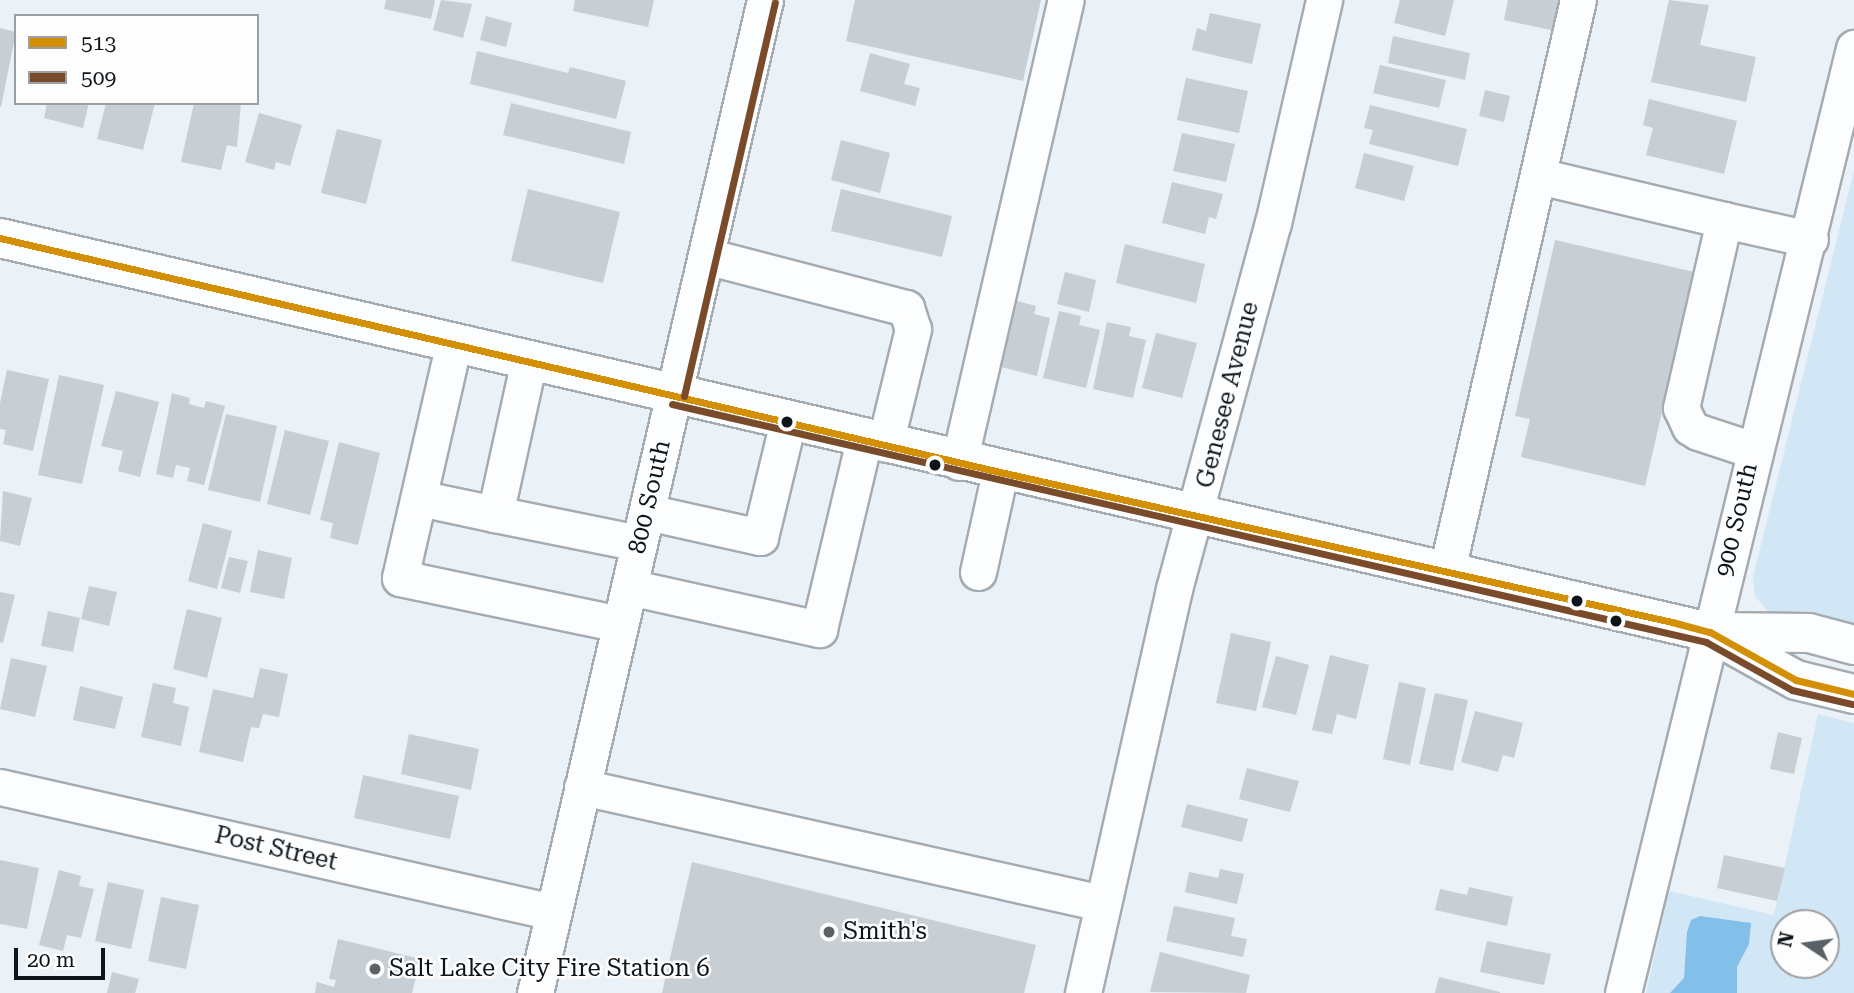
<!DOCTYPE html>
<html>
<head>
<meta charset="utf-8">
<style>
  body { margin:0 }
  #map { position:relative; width:1854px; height:993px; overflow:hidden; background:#eaf1f7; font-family:"Roboto Serif",serif }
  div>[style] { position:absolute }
  .green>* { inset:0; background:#d2e7f6 }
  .water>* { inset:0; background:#82bfe9 }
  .building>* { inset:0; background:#c7ced4 }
  .roads { filter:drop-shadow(2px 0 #a4abb1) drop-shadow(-2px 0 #a4abb1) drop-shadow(0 2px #a4abb1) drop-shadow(0 -2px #a4abb1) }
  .minor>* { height:35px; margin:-17.5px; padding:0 17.5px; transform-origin:17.5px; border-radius:17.5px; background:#fcfdfe }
  .major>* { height:38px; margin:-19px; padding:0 19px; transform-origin:19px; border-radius:19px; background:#fcfdfe }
  .bus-1>* { height:7px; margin:-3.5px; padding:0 3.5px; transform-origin:3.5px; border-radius:3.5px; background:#d49004 }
  .bus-2>* { height:7px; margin:-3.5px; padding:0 3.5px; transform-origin:3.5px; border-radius:3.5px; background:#7a4b2a }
  .dots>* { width:19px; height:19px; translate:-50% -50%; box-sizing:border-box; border:4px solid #fdfdfd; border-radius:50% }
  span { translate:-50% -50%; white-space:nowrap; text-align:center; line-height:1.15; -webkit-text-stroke:5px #fdfdfd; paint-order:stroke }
  .street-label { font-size:24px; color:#0d151b }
  .poi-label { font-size:24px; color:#0d151b }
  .left { translate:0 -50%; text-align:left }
  .legend { position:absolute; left:14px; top:14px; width:245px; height:91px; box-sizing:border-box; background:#fdfdfd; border:2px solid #9da0a3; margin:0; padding:9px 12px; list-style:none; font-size:21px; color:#0d151b }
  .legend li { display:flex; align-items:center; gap:14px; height:35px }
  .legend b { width:35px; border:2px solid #9da0a3 }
  .north { position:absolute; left:1770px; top:909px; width:70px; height:70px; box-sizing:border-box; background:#fdfdfd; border:2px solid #9da0a3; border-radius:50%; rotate:283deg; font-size:19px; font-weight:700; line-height:28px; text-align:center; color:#0d151b }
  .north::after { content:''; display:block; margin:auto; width:24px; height:32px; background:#5a6268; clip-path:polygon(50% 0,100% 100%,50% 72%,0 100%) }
  .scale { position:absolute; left:14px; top:948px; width:91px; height:32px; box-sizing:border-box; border:4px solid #0d151b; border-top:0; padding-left:9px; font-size:21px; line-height:24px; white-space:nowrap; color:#0d151b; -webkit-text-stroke:5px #fdfdfd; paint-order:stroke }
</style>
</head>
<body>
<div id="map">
  <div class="green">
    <div style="clip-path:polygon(1854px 170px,1854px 634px,1768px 612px,1755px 596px,1753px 577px)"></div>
    <div style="clip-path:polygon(evenodd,1818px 714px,1854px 723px,1854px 993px,1646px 993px,1669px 891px,1774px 915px,1818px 714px,1784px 923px,1826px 923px,1826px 965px,1784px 965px,1784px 923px)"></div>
  </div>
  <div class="water">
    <div style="clip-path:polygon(1700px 916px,1751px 923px,1749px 944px,1737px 967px,1737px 993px,1670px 993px,1684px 978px,1687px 932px,1691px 920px)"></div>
  </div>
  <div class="building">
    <div style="clip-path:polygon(386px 0,435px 0,431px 19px,384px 9px)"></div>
    <div style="clip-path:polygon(441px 0,472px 4px,463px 38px,433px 30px)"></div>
    <div style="clip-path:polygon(575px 0,654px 0,648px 27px,573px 11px)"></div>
    <div style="clip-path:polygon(855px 0,1041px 0,1023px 81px,846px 41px)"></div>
    <div style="clip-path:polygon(1400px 0,1454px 0,1445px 36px,1394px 23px)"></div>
    <div style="clip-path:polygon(1508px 0,1568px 0,1561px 32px,1504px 20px)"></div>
    <div style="clip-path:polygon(1669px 0,1709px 5px,1700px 45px,1756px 57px,1746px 102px,1651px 82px)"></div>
    <div style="clip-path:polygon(1210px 13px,1261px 24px,1252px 64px,1192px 50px,1197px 28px,1206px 31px)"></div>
    <div style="clip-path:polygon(486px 16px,512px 23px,506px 47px,480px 40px)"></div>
    <div style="clip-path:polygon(0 28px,16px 32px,1px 107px,0 107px)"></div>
    <div style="clip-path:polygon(1393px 36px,1470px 53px,1465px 80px,1388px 63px)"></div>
    <div style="clip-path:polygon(477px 51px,568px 73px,570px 67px,626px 81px,616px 119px,470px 84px)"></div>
    <div style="clip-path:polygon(870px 53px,910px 64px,904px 84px,920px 88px,915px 106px,860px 91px)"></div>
    <div style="clip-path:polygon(1380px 65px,1446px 80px,1439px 108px,1373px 93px)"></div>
    <div style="clip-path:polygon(1186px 78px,1248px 91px,1239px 133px,1177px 120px)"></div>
    <div style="clip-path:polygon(1485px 90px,1510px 96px,1504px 122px,1479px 116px)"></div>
    <div style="clip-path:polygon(1649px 99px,1737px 121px,1724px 174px,1646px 155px,1653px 128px,1643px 125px)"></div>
    <div style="clip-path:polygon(47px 103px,89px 103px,83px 128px,44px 118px)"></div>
    <div style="clip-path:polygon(106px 103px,155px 103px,143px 150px,97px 139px)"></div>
    <div style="clip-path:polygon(194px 103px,241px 103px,237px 147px,227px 145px,221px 170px,181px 162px)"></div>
    <div style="clip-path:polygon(511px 103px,631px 132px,624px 164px,503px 135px)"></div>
    <div style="clip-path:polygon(1370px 105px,1467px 129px,1458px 166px,1369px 144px,1373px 130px,1364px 128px)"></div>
    <div style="clip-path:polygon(259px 113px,302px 125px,290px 166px,276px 162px,274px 170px,245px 162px)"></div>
    <div style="clip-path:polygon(337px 129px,382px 140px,366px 204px,321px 193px)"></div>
    <div style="clip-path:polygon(1182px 133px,1235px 144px,1226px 182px,1173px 171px)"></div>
    <div style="clip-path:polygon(841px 140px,890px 153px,880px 193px,831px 180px)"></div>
    <div style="clip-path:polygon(1364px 153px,1414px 166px,1404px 201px,1355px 188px)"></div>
    <div style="clip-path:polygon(1172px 182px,1223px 194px,1216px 219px,1209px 217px,1205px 234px,1162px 223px)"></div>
    <div style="clip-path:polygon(528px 189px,620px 212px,603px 283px,511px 261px)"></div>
    <div style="clip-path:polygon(841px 189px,952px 216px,942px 257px,831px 231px)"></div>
    <div style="clip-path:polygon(1555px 240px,1694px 272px,1645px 486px,1521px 457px,1530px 419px,1515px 416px)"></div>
    <div style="clip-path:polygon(1125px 244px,1205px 264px,1196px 303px,1116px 283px)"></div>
    <div style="clip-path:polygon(1065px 272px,1096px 280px,1089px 312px,1057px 304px)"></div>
    <div style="clip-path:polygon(1013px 300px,1036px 306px,1034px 314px,1050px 318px,1037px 376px,997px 366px)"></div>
    <div style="clip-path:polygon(1059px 311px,1081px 316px,1079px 325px,1100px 330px,1086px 388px,1043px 378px)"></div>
    <div style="clip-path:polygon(1107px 322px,1131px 327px,1129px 336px,1146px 340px,1133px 398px,1093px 389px)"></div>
    <div style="clip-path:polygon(1156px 333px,1197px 343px,1182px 398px,1142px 388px)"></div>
    <div style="clip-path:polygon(7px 370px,49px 379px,33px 451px,3px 444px,6px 430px,0 429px,0 403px)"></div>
    <div style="clip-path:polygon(59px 375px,104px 385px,82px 484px,38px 475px)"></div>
    <div style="clip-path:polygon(116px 391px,159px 402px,140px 477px,118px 471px,123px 451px,101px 446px)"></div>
    <div style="clip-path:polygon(172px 393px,190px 398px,189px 404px,204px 408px,206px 401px,225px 406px,204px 485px,187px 481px,190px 468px,176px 465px,173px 478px,156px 474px)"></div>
    <div style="clip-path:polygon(226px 414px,277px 426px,260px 502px,208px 490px)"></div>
    <div style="clip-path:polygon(285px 430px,329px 441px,310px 515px,267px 504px)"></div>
    <div style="clip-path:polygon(339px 442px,380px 453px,358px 545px,330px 538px,333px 523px,320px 520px)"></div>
    <div style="clip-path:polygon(3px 491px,32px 498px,20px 546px,0 541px)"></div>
    <div style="clip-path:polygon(203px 523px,232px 531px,217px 589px,188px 581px)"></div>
    <div style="clip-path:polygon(258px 550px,292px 558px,284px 599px,250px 592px)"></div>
    <div style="clip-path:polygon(229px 557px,248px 561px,240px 593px,221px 588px)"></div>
    <div style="clip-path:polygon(89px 586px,117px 592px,109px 626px,81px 619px)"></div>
    <div style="clip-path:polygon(0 592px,15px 595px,3px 643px,0 642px)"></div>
    <div style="clip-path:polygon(187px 609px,222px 618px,207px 678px,173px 669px)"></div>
    <div style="clip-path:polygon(48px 611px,80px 618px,73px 652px,41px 646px)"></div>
    <div style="clip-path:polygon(1231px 633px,1271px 642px,1256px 711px,1216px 703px)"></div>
    <div style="clip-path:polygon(1330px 655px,1369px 665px,1356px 719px,1337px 714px,1332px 734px,1312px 730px)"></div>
    <div style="clip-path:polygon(1276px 656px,1309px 665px,1296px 715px,1262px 707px)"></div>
    <div style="clip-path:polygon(11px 658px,47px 666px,35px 717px,0 709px)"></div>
    <div style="clip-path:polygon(260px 668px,288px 674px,279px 717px,263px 714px,259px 728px,251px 727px,243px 762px,199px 752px,213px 689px,253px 698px)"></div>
    <div style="clip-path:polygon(1399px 682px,1426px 688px,1410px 765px,1383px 759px)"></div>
    <div style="clip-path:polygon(153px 683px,176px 688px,173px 703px,189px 707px,181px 746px,141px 737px)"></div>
    <div style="clip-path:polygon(80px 686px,123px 697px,115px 729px,73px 720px)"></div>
    <div style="clip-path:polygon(1435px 693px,1468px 700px,1453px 771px,1419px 764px)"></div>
    <div style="clip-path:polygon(1475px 711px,1523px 723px,1514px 758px,1503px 755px,1498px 772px,1461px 762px)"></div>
    <div style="clip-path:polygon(1778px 732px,1802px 738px,1794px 774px,1770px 769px)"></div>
    <div style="clip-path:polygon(409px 734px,479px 749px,471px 790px,401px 774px)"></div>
    <div style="clip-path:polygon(1247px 768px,1299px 781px,1290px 812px,1239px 799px)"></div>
    <div style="clip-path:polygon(363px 775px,459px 796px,450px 839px,354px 818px)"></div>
    <div style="clip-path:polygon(1187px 804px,1248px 819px,1242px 842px,1181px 827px)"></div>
    <div style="clip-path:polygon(1724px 855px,1785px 868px,1777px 901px,1717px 888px)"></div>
    <div style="clip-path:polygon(0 860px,39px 868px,27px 929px,0 924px)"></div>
    <div style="clip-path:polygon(692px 862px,1036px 945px,1024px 993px,662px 993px)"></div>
    <div style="clip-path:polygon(1220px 869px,1244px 874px,1237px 904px,1185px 892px,1189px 872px,1218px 878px)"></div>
    <div style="clip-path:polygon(59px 870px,81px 876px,79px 886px,94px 889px,81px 938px,67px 935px,63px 951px,39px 945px)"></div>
    <div style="clip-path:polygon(108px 882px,144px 890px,131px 949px,95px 941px)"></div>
    <div style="clip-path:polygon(1469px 887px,1513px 897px,1507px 926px,1435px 910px,1440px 889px,1467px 895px)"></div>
    <div style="clip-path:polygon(161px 897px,199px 905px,186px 969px,148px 961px)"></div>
    <div style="clip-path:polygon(1174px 906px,1235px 918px,1231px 936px,1247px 939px,1243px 957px,1166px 941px)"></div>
    <div style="clip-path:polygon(338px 939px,421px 959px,412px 993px,315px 993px,317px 982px,334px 987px,336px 980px,329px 979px)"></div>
    <div style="clip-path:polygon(1487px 941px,1551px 954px,1544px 985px,1480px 972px)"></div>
    <div style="clip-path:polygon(1160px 952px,1250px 975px,1246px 993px,1150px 992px)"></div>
    <div style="clip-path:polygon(112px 972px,139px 979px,135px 993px,107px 993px)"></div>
    <div style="clip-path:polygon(1439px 977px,1500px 992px,1500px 993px,1435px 993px)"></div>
  </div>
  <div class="roads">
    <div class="minor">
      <div style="left:1539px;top:176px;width:190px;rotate:13.4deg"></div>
      <div style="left:706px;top:256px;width:207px;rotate:14.6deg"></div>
      <div style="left:906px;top:308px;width:22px;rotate:72deg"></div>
      <div style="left:913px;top:329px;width:118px;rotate:103.7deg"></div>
      <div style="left:454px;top:342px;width:242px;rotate:102.9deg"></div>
      <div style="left:400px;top:578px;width:225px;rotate:11.8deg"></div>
      <div style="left:529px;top:360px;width:158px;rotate:102.4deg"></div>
      <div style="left:495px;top:514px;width:147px;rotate:11.4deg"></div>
      <div style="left:1753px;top:450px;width:58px;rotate:-161.9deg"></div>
      <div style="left:1698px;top:432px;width:9px;rotate:-148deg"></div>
      <div style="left:1690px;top:427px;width:21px;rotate:-115deg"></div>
      <div style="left:1681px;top:408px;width:193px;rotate:-77.1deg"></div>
      <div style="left:1724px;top:220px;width:88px;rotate:12.5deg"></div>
      <div style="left:959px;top:462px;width:474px;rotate:-77deg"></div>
      <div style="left:419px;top:498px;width:78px;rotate:11.9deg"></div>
      <div style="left:647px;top:512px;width:116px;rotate:12.5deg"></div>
      <div style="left:760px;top:537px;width:119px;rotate:-76.4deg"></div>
      <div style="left:1447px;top:570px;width:585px;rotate:-77.06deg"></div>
      <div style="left:978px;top:572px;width:102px;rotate:-77.6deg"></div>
      <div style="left:629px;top:587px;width:195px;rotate:12.5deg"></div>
      <div style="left:819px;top:629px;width:194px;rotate:-76.6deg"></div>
      <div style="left:0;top:787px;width:567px;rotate:12.74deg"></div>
      <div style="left:582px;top:787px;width:533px;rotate:12.58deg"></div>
      <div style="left:535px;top:993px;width:1019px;rotate:-76.96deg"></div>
      <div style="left:1083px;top:993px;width:414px;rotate:-77.3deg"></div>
      <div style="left:1174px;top:589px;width:379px;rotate:-74.9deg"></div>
      <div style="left:1273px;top:223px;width:229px;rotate:-77.1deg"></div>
      <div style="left:1623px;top:993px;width:973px;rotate:-76.26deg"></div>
    </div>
    <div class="major">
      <div style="left:0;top:238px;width:1755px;rotate:12.98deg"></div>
      <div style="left:1710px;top:632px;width:99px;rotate:0.6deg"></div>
      <div style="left:1809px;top:633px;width:47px;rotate:14.9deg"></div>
      <div style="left:1715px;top:635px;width:93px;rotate:29.1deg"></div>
      <div style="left:1796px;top:680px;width:60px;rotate:13.6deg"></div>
    </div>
  </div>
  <div class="bus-1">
    <div style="left:0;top:238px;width:1027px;rotate:13.17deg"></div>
    <div style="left:1000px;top:472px;width:689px;rotate:12.58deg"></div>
    <div style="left:1672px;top:622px;width:39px;rotate:15deg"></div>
    <div style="left:1710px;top:632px;width:98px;rotate:29.2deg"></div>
    <div style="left:1796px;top:680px;width:60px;rotate:13.6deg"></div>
  </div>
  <div class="bus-2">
    <div style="left:684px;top:396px;width:404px;rotate:-77deg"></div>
    <div style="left:672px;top:404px;width:1061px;rotate:12.96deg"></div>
    <div style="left:1706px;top:642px;width:98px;rotate:29.2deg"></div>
    <div style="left:1792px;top:690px;width:62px;rotate:13.1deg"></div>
  </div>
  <div class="dots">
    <div style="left:787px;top:422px;background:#0d151b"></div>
    <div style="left:935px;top:465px;background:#0d151b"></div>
    <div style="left:1577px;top:601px;background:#0d151b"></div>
    <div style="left:1616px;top:621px;background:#0d151b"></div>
    <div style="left:829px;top:932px;background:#5a6268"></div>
    <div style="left:375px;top:969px;background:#5a6268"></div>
  </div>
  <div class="street-label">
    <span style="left:1228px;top:395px;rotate:-76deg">Genesee Avenue</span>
    <span style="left:650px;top:497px;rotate:-77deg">800 South</span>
    <span style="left:1737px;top:520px;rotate:-77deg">900 South</span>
    <span style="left:276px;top:849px;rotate:13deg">Post Street</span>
  </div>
  <div class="poi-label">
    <span class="left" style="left:843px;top:932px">Smith's</span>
    <span class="left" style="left:389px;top:969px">Salt Lake City Fire Station 6</span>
  </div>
  <ul class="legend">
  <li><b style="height:9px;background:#d49004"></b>513</li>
  <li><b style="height:9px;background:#7a4b2a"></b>509</li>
  </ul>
  <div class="north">N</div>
  <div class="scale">20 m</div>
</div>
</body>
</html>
